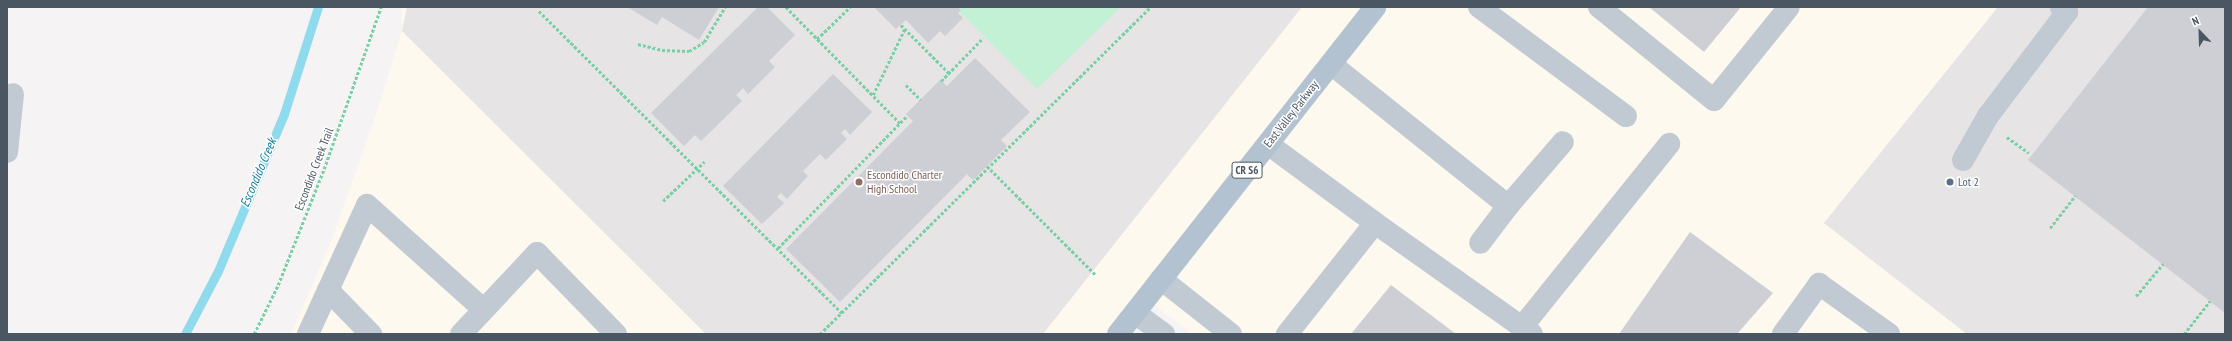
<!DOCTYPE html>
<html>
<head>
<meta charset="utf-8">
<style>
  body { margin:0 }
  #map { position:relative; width:2232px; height:341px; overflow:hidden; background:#f5f3f3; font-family:"PT Sans Narrow",sans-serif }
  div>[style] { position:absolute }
  .commercial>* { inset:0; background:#fdf9ef }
  .education>* { inset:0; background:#e6e4e5 }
  .green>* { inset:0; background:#c3f1d5 }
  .stream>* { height:9px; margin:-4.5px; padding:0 4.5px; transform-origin:4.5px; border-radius:4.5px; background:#90daee }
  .building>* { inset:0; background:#cdcfd5 }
  .path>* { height:2.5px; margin-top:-1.25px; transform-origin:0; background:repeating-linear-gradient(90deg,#7ad0a6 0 3px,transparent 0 5px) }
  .minor>* { height:22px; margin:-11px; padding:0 11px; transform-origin:11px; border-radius:11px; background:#c1cad2 }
  .major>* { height:22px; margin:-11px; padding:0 11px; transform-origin:11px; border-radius:11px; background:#b3c2d1 }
  .dots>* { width:11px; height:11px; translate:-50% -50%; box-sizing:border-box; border:2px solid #fff; border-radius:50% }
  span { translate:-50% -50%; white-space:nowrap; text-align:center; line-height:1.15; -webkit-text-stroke:3px #fff; paint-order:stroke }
  .shield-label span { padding:1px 3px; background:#fff; border:1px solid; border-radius:3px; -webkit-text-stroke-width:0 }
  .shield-label { font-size:11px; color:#4a5661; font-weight:700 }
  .street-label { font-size:12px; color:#4a5661 }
  .education-label { font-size:12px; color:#785e54 }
  .left { translate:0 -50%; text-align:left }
  .service-label { font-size:12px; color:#4e5e75 }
  .water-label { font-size:13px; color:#0c7c9b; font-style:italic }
  .frame { position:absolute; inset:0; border:8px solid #4a5661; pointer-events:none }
  .north { position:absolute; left:2180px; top:12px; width:40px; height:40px; -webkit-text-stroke:3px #fff; paint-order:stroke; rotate:337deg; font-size:11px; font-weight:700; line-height:16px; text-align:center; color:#4a5661 }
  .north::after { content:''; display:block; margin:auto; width:14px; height:18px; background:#4a5661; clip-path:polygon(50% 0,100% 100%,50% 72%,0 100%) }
</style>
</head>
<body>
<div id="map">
  <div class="commercial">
    <div style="clip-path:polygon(401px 7px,1998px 7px,1824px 223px,1967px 334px,1192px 334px,1146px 298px,1125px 325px,1136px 334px,291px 334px,332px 239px,377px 111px,402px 31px)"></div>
  </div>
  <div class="education">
    <div style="clip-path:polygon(407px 7px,1302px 7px,1043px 334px,706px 334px,402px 31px)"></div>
    <div style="clip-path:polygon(1998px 7px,2225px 7px,2225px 334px,1967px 334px,1824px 223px)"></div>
  </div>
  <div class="green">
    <div style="clip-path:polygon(955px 7px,1121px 7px,1037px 89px)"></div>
  </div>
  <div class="stream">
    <div style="left:185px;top:334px;width:71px;rotate:-62.4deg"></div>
    <div style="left:218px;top:271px;width:170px;rotate:-67.2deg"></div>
    <div style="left:284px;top:114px;width:112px;rotate:-72.4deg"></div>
  </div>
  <div class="building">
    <div style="clip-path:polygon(627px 7px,719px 7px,699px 40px,662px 17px,657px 25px)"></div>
    <div style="clip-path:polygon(758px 7px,767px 7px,795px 35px,769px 61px,775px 67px,748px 94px,743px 88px,736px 95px,742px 101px,701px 141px,695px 135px,684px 146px,651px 113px)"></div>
    <div style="clip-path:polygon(874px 7px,958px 7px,961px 10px,958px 13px,963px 18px,945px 36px,940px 31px,928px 43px,906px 20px,896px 29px)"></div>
    <div style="clip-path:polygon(1649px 7px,1741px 7px,1704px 52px)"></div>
    <div style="clip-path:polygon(2148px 7px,2225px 7px,2225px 313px,2028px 160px)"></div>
    <div style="clip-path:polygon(975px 58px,1030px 112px,1001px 140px,1007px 146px,973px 180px,967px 174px,840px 302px,786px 249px,913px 121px,906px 114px,940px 80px,947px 86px)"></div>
    <div style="clip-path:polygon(833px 74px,872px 112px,850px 135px,845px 129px,841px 133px,847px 139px,826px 160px,820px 154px,803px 171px,808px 176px,787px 199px,781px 193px,777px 197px,784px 203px,762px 224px,723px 186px)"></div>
    <div style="clip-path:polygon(1690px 232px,1773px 293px,1737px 334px,1619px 334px)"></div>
    <div style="clip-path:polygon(1391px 285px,1456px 334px,1351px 334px)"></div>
  </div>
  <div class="path">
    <div style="left:786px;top:7px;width:163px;rotate:45.5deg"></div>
    <div style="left:539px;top:11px;width:428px;rotate:44.9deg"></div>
    <div style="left:901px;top:25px;width:68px;rotate:45deg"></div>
    <div style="left:817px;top:39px;width:46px;rotate:-44.1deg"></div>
    <div style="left:638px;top:44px;width:25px;rotate:14deg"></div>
    <div style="left:662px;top:50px;width:27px;rotate:2deg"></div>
    <div style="left:689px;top:51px;width:17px;rotate:-31deg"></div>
    <div style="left:704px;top:42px;width:41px;rotate:-59deg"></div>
    <div style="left:941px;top:81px;width:60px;rotate:-45.7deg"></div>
    <div style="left:906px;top:85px;width:21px;rotate:45deg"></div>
    <div style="left:873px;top:95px;width:74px;rotate:-64.5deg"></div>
    <div style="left:2007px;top:137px;width:27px;rotate:36deg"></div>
    <div style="left:987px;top:166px;width:154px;rotate:45deg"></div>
    <div style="left:663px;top:201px;width:57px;rotate:-43.6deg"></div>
    <div style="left:2050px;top:228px;width:41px;rotate:-52deg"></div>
    <div style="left:778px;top:248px;width:185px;rotate:-45.7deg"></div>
    <div style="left:2136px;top:296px;width:42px;rotate:-49.8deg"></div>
    <div style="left:254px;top:334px;width:55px;rotate:-63.9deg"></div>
    <div style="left:278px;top:285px;width:125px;rotate:-68.4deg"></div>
    <div style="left:324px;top:169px;width:172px;rotate:-70.6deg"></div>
    <div style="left:820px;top:334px;width:465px;rotate:-44.7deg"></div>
    <div style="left:2184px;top:334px;width:42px;rotate:-51.8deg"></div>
  </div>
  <div class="minor">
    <div style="left:1479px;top:7px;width:183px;rotate:36.6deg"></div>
    <div style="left:1599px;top:7px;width:148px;rotate:39deg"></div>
    <div style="left:1714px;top:100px;width:119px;rotate:-51.1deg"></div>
    <div style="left:1331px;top:64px;width:227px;rotate:38.7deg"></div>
    <div style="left:1508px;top:206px;width:46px;rotate:127.1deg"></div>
    <div style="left:1268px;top:144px;width:133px;rotate:36.4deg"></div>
    <div style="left:1375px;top:223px;width:142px;rotate:128.4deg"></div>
    <div style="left:7px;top:152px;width:58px;rotate:-84.1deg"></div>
    <div style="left:1963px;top:160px;width:51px;rotate:-60.4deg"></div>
    <div style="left:1988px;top:116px;width:131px;rotate:-52.8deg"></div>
    <div style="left:2067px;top:12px;width:8px;rotate:-140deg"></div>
    <div style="left:1508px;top:206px;width:84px;rotate:-49.3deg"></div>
    <div style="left:1375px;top:223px;width:192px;rotate:35.3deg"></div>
    <div style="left:1161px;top:279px;width:89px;rotate:38.2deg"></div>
    <div style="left:328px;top:290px;width:62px;rotate:45.7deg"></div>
    <div style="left:1135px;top:313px;width:36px;rotate:36deg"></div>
    <div style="left:1522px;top:327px;width:235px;rotate:-51.2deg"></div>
    <div style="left:308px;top:334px;width:142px;rotate:-65.4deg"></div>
    <div style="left:367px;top:205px;width:156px;rotate:41.9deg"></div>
    <div style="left:461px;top:334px;width:111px;rotate:-46.8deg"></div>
    <div style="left:537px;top:253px;width:113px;rotate:45.7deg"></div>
    <div style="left:1783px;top:334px;width:62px;rotate:-54.2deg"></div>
    <div style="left:1819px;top:284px;width:86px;rotate:35.5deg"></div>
  </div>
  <div class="major">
    <div style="left:1118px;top:334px;width:416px;rotate:-51.8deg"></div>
  </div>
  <div class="dots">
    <div style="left:859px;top:182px;background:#8d6e63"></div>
    <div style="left:1950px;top:182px;background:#5c6f8a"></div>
  </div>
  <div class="shield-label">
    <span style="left:1247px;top:170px">CR S6</span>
  </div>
  <div class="street-label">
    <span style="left:1291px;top:114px;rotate:-52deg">East Valley Parkway</span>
    <span style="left:314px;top:169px;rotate:-69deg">Escondido Creek Trail</span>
  </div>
  <div class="education-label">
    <span class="left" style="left:867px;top:182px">Escondido Charter<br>High School</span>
  </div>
  <div class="service-label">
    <span class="left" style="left:1958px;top:182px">Lot 2</span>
  </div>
  <div class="water-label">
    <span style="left:259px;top:173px;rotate:-67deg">Escondido Creek</span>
  </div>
  <div class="frame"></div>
  <div class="north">N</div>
</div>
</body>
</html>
